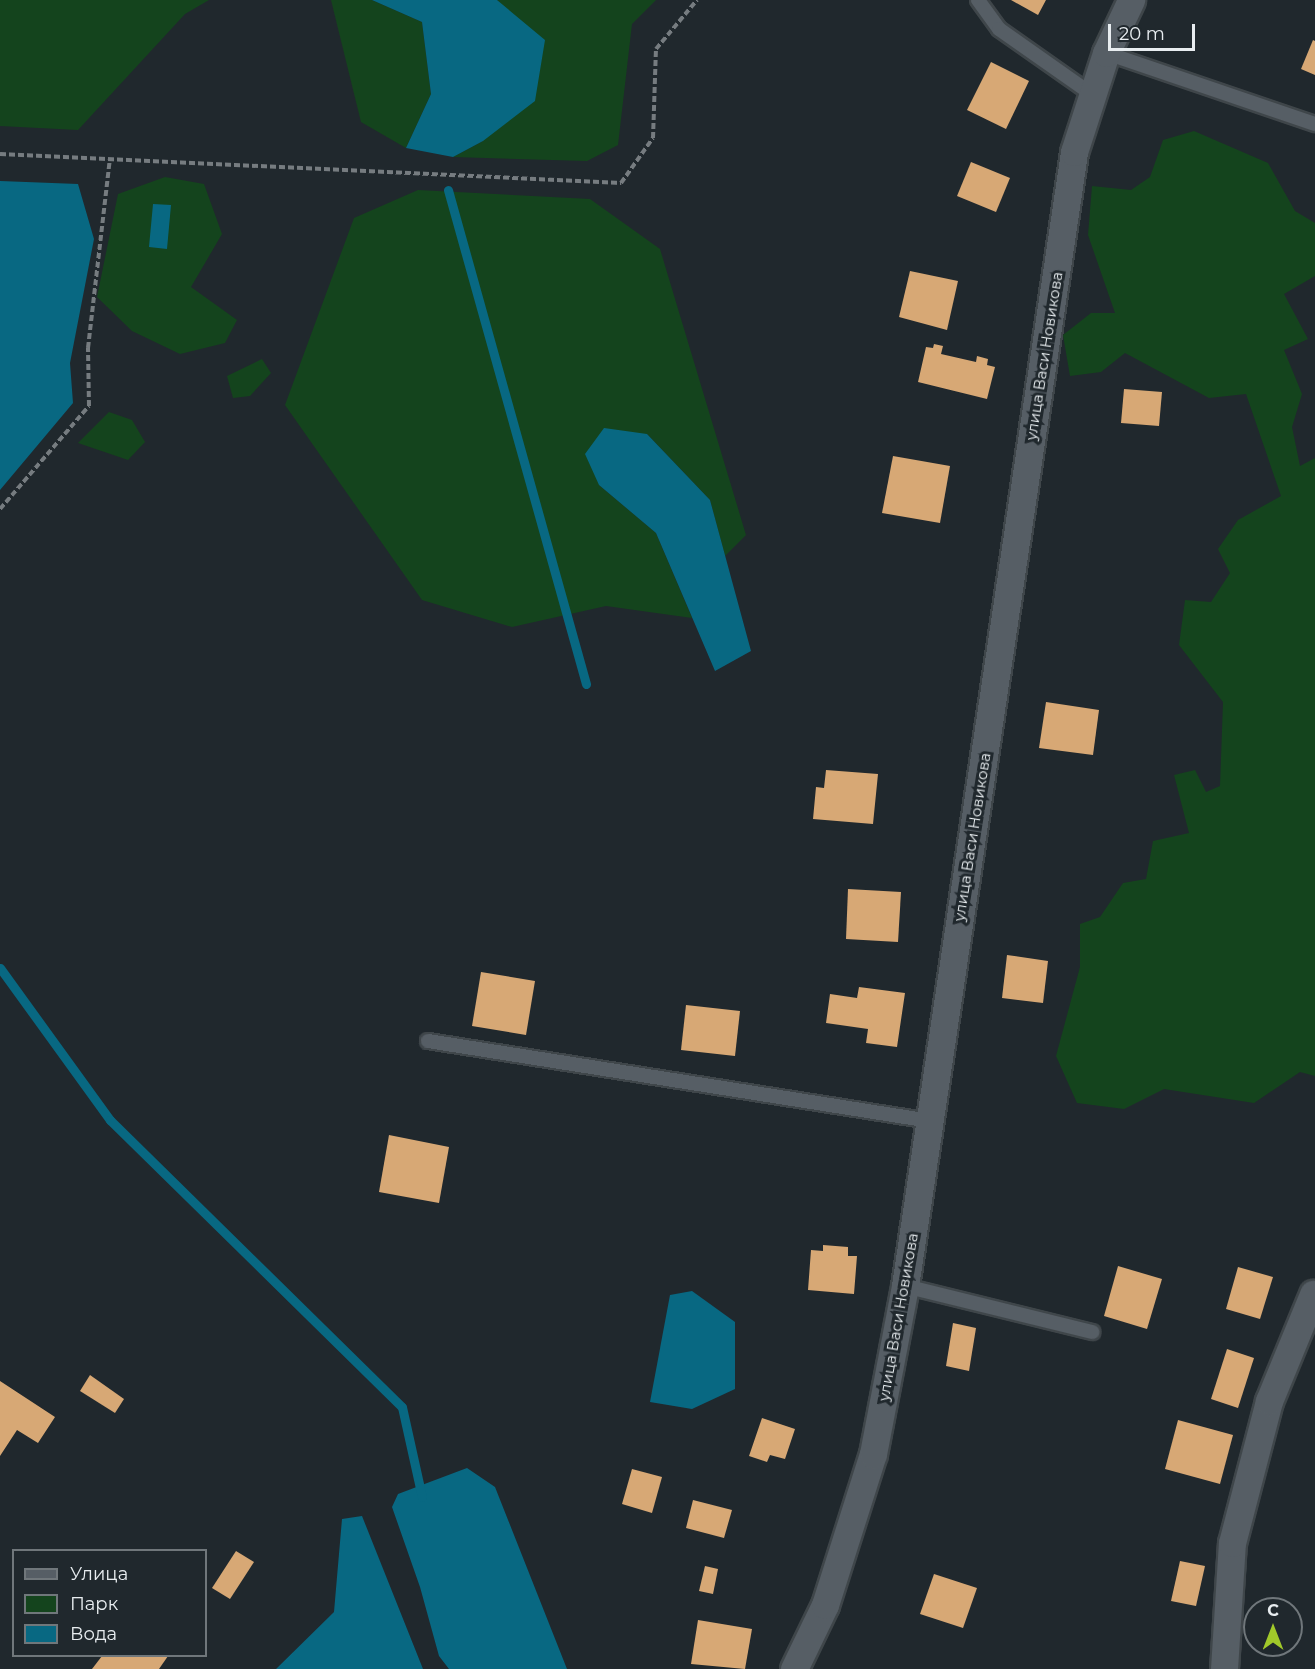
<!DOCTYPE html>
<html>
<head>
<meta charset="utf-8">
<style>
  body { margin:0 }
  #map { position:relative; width:1315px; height:1669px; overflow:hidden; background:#20282d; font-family:Montserrat,sans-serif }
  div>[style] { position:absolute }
  .green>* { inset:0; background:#14441d }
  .water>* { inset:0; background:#086882 }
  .stream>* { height:9px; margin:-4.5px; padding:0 4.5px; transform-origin:4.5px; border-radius:4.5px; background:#086882 }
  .building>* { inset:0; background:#d7a875 }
  .path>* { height:4px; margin-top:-2px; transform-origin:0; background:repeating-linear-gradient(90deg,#767c80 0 6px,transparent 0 9px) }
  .roads { filter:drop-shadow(2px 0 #3f464a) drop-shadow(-2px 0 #3f464a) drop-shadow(0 2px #3f464a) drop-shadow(0 -2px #3f464a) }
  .lane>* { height:14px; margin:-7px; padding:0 7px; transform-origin:7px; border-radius:7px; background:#565e65 }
  .street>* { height:27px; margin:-13.5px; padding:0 13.5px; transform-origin:13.5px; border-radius:13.5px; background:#565e65 }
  span { translate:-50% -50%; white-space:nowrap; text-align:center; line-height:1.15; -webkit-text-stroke:6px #20282d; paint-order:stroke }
  .street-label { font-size:15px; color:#e8edf0 }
  .legend { position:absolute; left:12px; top:1549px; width:195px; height:108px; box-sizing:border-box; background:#20282d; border:2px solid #70777b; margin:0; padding:8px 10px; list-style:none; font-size:18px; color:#e8edf0 }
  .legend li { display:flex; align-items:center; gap:12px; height:30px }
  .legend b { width:30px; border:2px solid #70777b }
  .north { position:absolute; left:1243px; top:1597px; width:60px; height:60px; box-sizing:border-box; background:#20282d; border:2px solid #70777b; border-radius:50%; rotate:0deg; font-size:16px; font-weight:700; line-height:24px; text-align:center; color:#e8edf0 }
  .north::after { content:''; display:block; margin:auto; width:21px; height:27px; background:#a1c92a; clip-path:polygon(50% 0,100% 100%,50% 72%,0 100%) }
  .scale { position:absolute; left:1108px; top:24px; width:87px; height:27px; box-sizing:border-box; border:3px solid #e8edf0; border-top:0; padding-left:8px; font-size:18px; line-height:21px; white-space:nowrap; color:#e8edf0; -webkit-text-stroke:4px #20282d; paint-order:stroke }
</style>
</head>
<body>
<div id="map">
  <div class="green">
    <div style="clip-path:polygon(0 0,209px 0,185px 14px,78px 130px,0 126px)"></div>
    <div style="clip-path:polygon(331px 0,372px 0,422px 22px,431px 94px,406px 148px,361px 122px)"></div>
    <div style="clip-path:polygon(497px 0,656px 0,632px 24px,618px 145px,587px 161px,453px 157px,483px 141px,507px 11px)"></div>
    <div style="clip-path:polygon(1194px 131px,1268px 163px,1295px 211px,1315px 223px,1315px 276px,1284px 294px,1308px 339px,1284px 350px,1302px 394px,1292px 427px,1300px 466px,1315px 458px,1315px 1076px,1300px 1072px,1254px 1103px,1164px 1089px,1124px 1109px,1077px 1103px,1056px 1056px,1080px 967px,1080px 924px,1100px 917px,1123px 883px,1146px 879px,1153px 841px,1189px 833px,1174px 775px,1195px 770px,1206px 792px,1220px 786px,1223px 702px,1179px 645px,1185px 600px,1211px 602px,1230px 573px,1218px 549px,1238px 520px,1281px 496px,1246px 394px,1209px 398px,1125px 353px,1101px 372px,1070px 376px,1063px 335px,1091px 313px,1115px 313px,1088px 235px,1092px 186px,1131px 190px,1150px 177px,1163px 140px)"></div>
    <div style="clip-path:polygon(165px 177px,204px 184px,222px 234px,191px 287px,237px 320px,225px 343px,180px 354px,132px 331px,97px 297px,118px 194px)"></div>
    <div style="clip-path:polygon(418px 190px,590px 199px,660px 249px,746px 535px,725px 556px,710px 500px,647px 434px,599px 485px,656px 533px,692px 618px,606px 606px,512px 627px,422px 600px,285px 405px,354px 218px)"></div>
    <div style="clip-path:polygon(262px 359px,271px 373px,250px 396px,233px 398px,227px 376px)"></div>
    <div style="clip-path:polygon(109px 412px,132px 420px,145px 442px,128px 460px,78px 443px)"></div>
  </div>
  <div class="water">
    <div style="clip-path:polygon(372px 0,497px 0,545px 40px,535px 101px,483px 141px,453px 157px,406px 148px,431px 94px,422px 22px)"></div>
    <div style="clip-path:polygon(0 181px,78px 184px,94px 239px,70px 363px,73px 403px,0 490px)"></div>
    <div style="clip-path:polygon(153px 204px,171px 205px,167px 249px,149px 247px)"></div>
    <div style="clip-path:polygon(604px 428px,647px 434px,710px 500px,751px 651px,715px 671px,656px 533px,599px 485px,585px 454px)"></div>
    <div style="clip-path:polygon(692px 1291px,735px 1322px,735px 1389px,692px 1409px,650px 1402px,670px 1295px)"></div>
    <div style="clip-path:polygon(467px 1468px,495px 1487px,567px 1669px,449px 1669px,439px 1656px,420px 1587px,392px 1507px,398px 1494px)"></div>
    <div style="clip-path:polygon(362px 1516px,423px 1669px,276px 1669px,334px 1612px,342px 1519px)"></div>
  </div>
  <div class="stream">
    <div style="left:448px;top:190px;width:513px;rotate:74.39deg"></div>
    <div style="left:0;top:968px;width:188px;rotate:54.1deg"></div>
    <div style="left:110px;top:1120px;width:409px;rotate:44.5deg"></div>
    <div style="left:402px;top:1407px;width:92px;rotate:77.5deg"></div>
  </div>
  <div class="building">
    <div style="clip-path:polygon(1011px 0,1046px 0,1038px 15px)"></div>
    <div style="clip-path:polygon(1313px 40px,1315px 41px,1315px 75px,1301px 69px)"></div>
    <div style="clip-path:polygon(991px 62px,1029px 81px,1006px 129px,967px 110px)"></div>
    <div style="clip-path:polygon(971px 162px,1010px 178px,996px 212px,957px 196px)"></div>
    <div style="clip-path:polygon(910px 271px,958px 281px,947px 330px,899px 317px)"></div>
    <div style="clip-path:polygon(934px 344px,943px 346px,941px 354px,976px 362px,977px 356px,988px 359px,987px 365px,995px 367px,987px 399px,918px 382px,926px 347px,933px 348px)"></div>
    <div style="clip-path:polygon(1124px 389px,1162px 392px,1159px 426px,1121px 423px)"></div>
    <div style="clip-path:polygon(893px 456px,950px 466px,940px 523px,882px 513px)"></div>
    <div style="clip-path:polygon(1046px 702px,1099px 710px,1093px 755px,1039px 748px)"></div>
    <div style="clip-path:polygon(826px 770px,878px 774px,873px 824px,813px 819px,816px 787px,824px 788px)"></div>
    <div style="clip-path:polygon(848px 889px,901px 892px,898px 942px,846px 939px)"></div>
    <div style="clip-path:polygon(1007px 955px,1048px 961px,1043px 1003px,1002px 998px)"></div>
    <div style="clip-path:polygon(481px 972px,535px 981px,526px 1035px,472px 1026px)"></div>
    <div style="clip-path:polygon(859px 987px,905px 993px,897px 1047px,866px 1043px,868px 1029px,826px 1023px,830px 994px,857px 998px)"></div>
    <div style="clip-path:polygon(686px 1005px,740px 1011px,735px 1056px,681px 1050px)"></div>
    <div style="clip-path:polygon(389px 1135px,449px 1147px,439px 1203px,379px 1192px)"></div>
    <div style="clip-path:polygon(823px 1245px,848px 1247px,848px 1256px,857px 1256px,854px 1294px,808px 1290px,811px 1250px,823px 1251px)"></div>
    <div style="clip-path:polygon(1118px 1266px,1162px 1279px,1147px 1329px,1104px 1316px)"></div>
    <div style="clip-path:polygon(1238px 1267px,1273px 1277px,1260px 1319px,1226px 1309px)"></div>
    <div style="clip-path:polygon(953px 1323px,976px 1328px,969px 1371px,946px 1366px)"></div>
    <div style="clip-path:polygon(1227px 1349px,1254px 1358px,1238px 1408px,1211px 1399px)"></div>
    <div style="clip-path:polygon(90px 1375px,124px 1399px,115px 1413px,80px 1391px)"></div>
    <div style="clip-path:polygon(0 1381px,55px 1417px,38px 1443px,17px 1430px,0 1456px)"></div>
    <div style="clip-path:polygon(762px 1418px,795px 1429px,785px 1459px,770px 1455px,767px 1462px,749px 1456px)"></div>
    <div style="clip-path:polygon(1178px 1420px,1233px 1435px,1220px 1484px,1165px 1469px)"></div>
    <div style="clip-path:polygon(632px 1469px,662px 1477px,652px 1513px,622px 1504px)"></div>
    <div style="clip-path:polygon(693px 1500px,732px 1510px,724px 1538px,686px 1528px)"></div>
    <div style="clip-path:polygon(236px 1551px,254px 1562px,230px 1599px,212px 1588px)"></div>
    <div style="clip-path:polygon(1180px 1561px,1205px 1566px,1196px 1606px,1171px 1601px)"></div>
    <div style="clip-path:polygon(705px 1566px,718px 1569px,713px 1594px,699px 1591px)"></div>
    <div style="clip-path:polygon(934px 1574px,977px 1588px,963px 1628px,920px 1614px)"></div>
    <div style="clip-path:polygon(698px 1620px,752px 1629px,745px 1669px,691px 1664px)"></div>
    <div style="clip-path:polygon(102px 1656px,168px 1656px,159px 1669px,92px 1669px)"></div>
  </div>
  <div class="path">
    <div style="left:0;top:154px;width:622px;rotate:2.67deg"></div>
    <div style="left:621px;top:183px;width:55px;rotate:-54.6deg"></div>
    <div style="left:653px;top:138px;width:89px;rotate:-88.1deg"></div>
    <div style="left:656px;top:49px;width:64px;rotate:-50.1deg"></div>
    <div style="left:0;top:509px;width:136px;rotate:-49.2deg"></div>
    <div style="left:89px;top:406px;width:58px;rotate:-91deg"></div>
    <div style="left:88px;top:348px;width:190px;rotate:-83.4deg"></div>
  </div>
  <div class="roads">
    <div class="lane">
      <div style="left:978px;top:0;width:36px;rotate:54deg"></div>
      <div style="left:999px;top:29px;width:115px;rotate:35.1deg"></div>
      <div style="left:1106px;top:53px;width:221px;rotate:18.8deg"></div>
      <div style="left:428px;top:1041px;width:508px;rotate:9.05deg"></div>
      <div style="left:905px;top:1286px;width:193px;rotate:13.8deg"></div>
    </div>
    <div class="street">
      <div style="left:794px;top:1669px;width:71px;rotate:-64.2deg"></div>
      <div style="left:825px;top:1605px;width:158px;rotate:-72.4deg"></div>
      <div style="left:873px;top:1454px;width:171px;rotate:-79.2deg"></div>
      <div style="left:905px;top:1286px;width:1147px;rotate:-81.52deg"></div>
      <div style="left:1074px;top:152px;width:104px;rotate:-72.1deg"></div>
      <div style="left:1106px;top:53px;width:59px;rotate:-64.7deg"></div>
      <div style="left:1224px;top:1669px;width:126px;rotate:-86.4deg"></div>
      <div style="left:1232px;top:1543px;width:147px;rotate:-75.4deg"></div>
      <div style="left:1269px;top:1401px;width:116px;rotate:-67.6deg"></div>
    </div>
  </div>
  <div class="street-label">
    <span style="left:1044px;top:356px;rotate:-81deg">улица Васи Новикова</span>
    <span style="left:972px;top:837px;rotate:-81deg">улица Васи Новикова</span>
    <span style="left:898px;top:1317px;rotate:-80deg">улица Васи Новикова</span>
  </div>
  <ul class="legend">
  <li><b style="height:8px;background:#565e65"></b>Улица</li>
  <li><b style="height:16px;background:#14441d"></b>Парк</li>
  <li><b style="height:16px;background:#086882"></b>Вода</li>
  </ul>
  <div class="north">С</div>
  <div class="scale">20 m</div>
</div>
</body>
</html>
